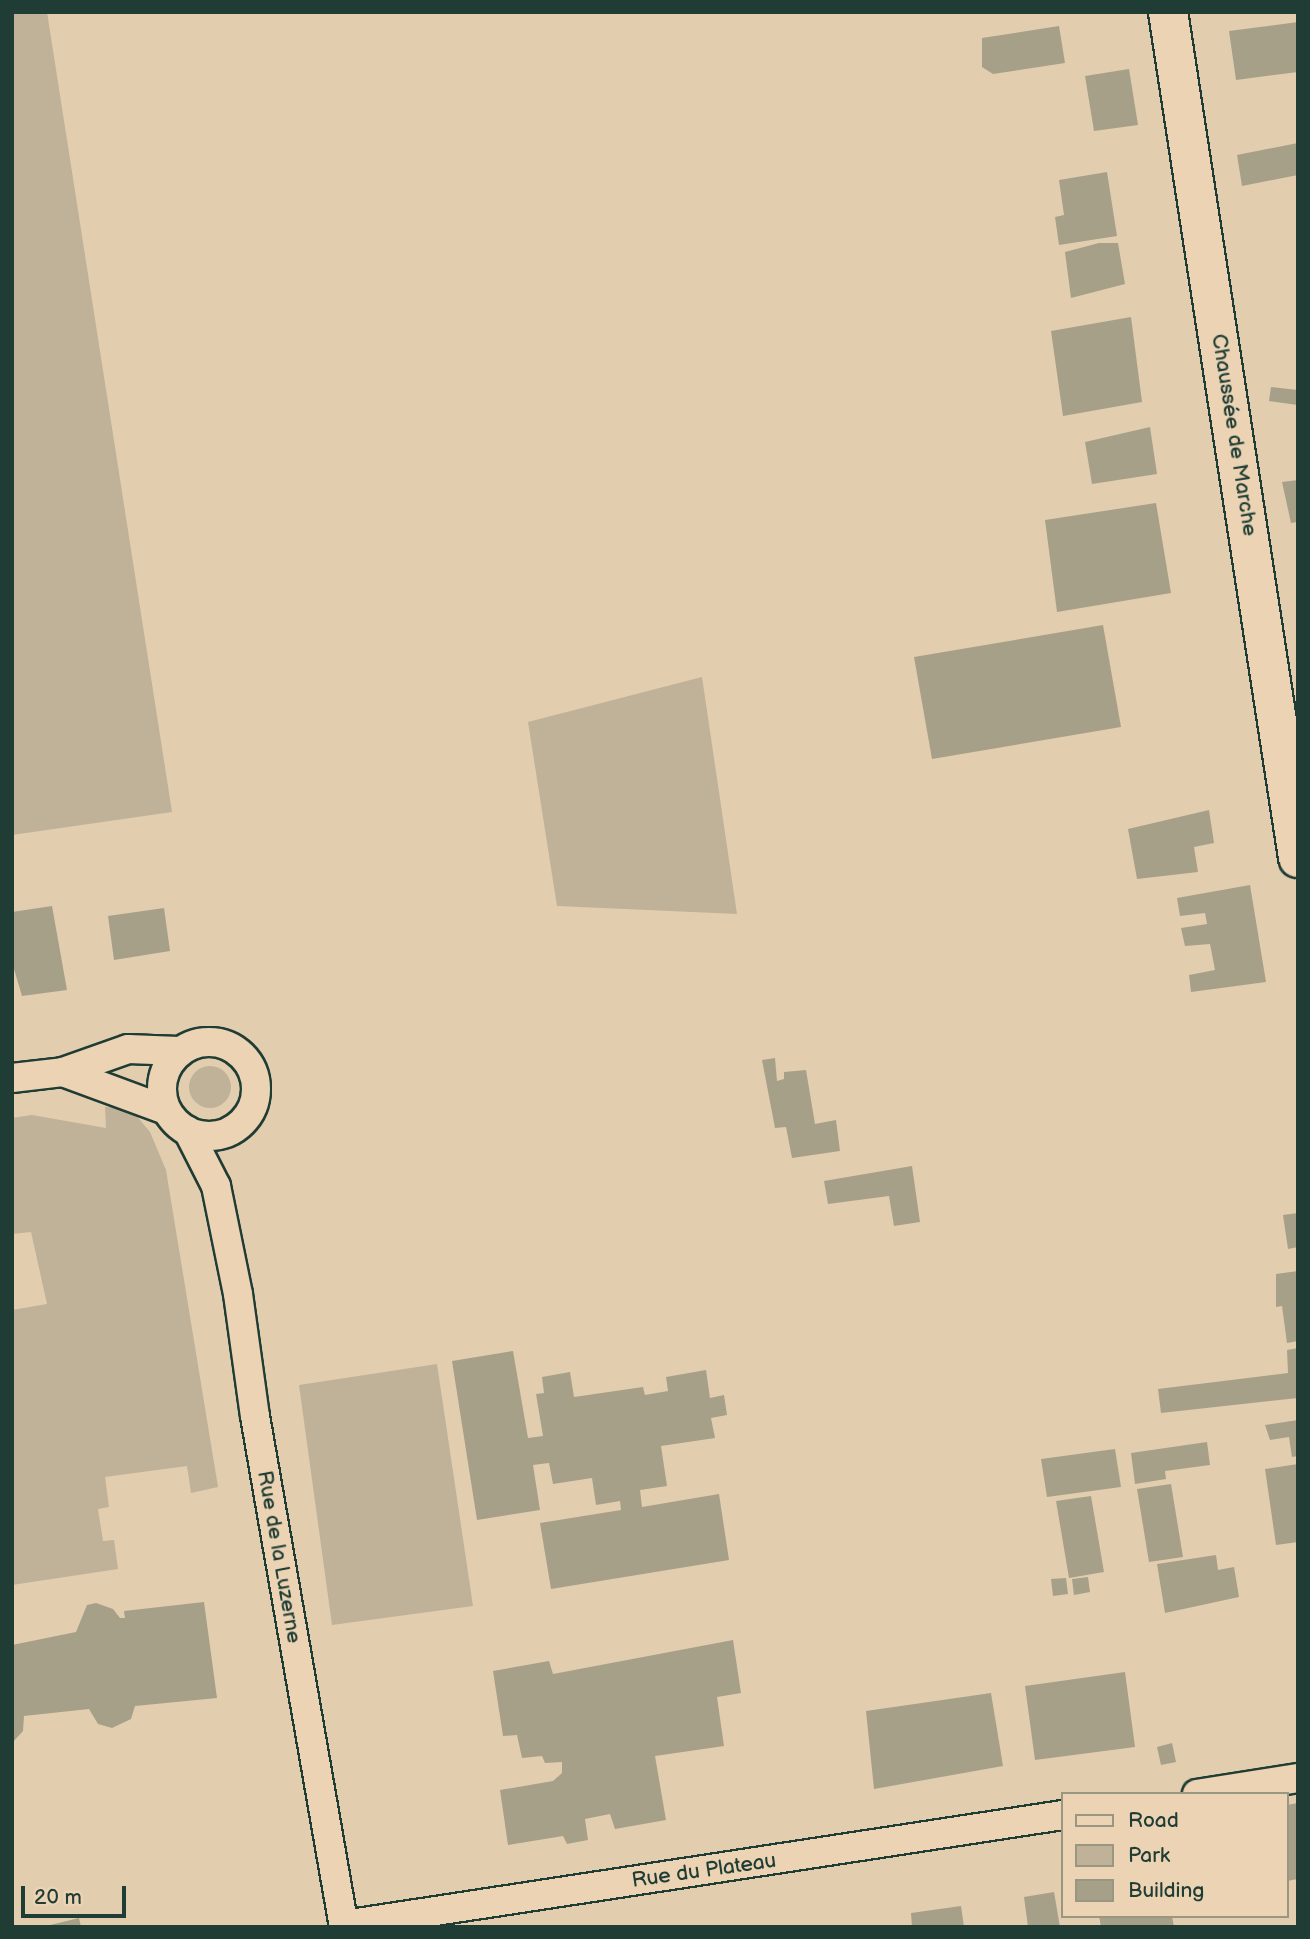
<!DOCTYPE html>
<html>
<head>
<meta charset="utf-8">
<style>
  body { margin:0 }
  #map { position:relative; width:1310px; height:1939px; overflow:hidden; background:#e3cdaf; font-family:"Balsamiq Sans",sans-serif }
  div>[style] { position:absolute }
  .green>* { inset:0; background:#bfb298 }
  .round { border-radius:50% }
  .building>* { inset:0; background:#a6a089 }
  .roads { filter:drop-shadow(2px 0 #1f3d34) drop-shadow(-2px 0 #1f3d34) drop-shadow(0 2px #1f3d34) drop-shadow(0 -2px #1f3d34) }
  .street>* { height:28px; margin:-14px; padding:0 14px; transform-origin:14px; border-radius:14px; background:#ebd3b4 }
  .street>.ring { margin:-14px; padding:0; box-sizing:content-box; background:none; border:28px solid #ebd3b4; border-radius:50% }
  .secondary>* { height:38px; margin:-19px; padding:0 19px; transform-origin:19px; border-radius:19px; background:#ebd3b4 }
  span { translate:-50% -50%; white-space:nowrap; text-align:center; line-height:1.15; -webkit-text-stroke:7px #ebd3b4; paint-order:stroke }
  .street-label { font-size:21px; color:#1f3d34 }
  .frame { position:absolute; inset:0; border:14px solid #1f3d34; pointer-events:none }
  .legend { position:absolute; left:1061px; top:1792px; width:228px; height:126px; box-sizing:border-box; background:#ebd3b4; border:2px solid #999781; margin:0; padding:9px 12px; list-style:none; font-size:21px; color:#1f3d34 }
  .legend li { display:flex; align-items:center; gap:14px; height:35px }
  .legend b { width:35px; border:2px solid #999781 }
  .scale { position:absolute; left:21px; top:1886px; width:105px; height:32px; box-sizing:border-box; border:4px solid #1f3d34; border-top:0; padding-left:9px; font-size:21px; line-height:24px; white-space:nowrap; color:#1f3d34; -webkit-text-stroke:5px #ebd3b4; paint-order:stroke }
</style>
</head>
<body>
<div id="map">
  <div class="green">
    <div style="clip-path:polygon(12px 12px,47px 12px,172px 812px,12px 835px)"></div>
    <div style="clip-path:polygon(702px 677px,737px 914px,557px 906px,528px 722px)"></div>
    <div class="round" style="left:189px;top:1066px;width:42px;height:42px"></div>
    <div style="clip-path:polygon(105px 1107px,130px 1108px,150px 1132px,166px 1170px,218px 1487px,191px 1493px,187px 1466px,105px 1477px,109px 1507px,98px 1509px,103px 1541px,114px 1540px,118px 1569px,12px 1585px,12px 1310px,47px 1304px,31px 1232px,12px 1234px,12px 1118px,32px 1115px,106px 1128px)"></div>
    <div style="clip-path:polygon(437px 1364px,473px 1606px,332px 1625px,299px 1385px)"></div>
  </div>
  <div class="building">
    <div style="clip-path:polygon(1298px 22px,1298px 72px,1236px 80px,1229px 31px)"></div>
    <div style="clip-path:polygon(1059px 26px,1065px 63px,993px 74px,982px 67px,982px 38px)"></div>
    <div style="clip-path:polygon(1129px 69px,1138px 125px,1094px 131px,1085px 76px)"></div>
    <div style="clip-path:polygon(1298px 143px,1298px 175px,1242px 186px,1237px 155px)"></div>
    <div style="clip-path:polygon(1107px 172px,1117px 236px,1059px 245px,1055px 217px,1064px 215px,1059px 180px)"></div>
    <div style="clip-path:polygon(1099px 243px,1118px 243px,1125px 284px,1071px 298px,1065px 252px)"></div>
    <div style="clip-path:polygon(1131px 317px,1142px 402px,1063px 416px,1051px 331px)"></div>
    <div style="clip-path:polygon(1271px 387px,1298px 390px,1298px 405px,1269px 401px)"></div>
    <div style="clip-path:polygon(1150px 427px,1157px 474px,1092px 484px,1085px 442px)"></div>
    <div style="clip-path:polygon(1298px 480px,1298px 522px,1291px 523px,1282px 482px)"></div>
    <div style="clip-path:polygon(1156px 503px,1171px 593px,1057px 612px,1045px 520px)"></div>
    <div style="clip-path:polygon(1103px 625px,1121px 727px,932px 759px,914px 657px)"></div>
    <div style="clip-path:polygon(1209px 810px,1214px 843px,1194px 847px,1198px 872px,1137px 879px,1128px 829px)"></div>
    <div style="clip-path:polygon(1250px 885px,1266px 982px,1191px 992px,1189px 975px,1215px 970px,1210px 944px,1185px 946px,1181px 928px,1207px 924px,1205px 913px,1180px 916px,1177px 898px)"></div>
    <div style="clip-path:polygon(52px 906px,67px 990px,22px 996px,14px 969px,12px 912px)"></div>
    <div style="clip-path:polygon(164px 908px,170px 951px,114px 960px,108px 916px)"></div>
    <div style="clip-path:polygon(775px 1058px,777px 1081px,784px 1079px,784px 1072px,806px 1070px,815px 1124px,836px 1120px,840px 1151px,792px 1158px,786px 1127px,775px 1128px,762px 1060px)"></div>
    <div style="clip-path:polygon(912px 1166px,920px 1222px,894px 1226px,889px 1196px,828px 1204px,824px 1181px)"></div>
    <div style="clip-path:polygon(1298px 1213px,1298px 1247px,1288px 1249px,1283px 1215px)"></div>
    <div style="clip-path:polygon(1298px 1271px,1298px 1341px,1287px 1343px,1282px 1306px,1276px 1307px,1276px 1274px)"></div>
    <div style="clip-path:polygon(1298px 1348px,1298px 1398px,1161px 1413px,1158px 1389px,1288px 1373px,1287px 1350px)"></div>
    <div style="clip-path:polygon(513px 1351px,528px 1438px,543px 1436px,536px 1394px,544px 1393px,542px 1377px,570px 1372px,574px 1397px,643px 1387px,645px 1395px,668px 1391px,666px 1377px,706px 1370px,710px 1398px,724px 1395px,727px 1415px,711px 1418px,715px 1438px,661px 1446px,667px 1486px,640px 1490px,642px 1507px,719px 1494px,729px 1560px,551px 1589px,540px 1523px,621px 1510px,620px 1501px,596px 1505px,592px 1478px,553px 1484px,549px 1463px,533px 1465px,540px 1510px,477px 1520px,452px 1361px)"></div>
    <div style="clip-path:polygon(1298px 1420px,1298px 1456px,1292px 1457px,1289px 1437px,1270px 1440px,1265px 1425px)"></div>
    <div style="clip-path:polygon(1207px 1442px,1210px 1465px,1165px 1471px,1166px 1479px,1135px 1484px,1131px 1453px)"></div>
    <div style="clip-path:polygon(1115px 1449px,1121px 1487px,1047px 1497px,1041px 1459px)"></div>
    <div style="clip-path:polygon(1298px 1464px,1298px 1542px,1276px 1545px,1265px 1469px)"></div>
    <div style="clip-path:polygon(1171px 1484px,1183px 1557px,1149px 1562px,1137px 1489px)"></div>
    <div style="clip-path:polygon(1091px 1496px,1104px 1572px,1069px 1578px,1056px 1501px)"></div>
    <div style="clip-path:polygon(1216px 1555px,1218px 1570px,1234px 1567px,1239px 1597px,1165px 1613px,1157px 1564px)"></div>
    <div style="clip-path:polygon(1088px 1577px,1090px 1592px,1074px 1595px,1072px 1579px)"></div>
    <div style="clip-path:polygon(1066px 1578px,1068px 1594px,1053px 1596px,1051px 1579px)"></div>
    <div style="clip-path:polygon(204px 1602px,217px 1698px,135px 1706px,131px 1719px,112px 1728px,98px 1724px,89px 1709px,24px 1716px,23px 1731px,12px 1743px,12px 1645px,76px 1632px,87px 1605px,96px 1603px,113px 1609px,120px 1618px,125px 1618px,124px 1611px)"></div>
    <div style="clip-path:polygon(733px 1640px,741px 1693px,717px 1697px,724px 1746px,655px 1756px,666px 1820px,615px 1829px,610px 1814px,585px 1819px,588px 1840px,567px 1844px,563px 1836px,508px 1845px,500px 1790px,553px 1781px,562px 1773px,562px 1762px,545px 1763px,542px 1756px,522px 1758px,517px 1735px,503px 1736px,493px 1671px,549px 1661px,553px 1674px)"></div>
    <div style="clip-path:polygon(1125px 1672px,1135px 1747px,1035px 1760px,1025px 1686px)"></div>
    <div style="clip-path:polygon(991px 1693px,1003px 1766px,874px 1789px,866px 1711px)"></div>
    <div style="clip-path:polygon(1172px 1743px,1176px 1762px,1161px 1765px,1157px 1747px)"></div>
    <div style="clip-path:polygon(1298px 1803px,1298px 1879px,1287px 1881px,1287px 1805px)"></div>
    <div style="clip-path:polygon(1054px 1892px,1060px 1927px,1028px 1927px,1024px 1897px)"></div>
    <div style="clip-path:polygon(961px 1906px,964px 1927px,912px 1927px,911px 1913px)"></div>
    <div style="clip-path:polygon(1099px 1916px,1172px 1916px,1174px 1927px,1101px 1927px)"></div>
    <div style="clip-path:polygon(79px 1918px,81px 1927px,46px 1927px,46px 1926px)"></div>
  </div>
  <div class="roads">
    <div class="street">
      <div class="ring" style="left:162px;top:1042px;width:66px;height:66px"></div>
      <div style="left:63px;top:1072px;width:110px;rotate:20.3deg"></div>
      <div style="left:12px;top:1078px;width:51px;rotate:-6.7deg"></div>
      <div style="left:63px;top:1072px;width:69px;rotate:-19.5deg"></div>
      <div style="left:128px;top:1049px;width:51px;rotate:2.2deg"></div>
      <div style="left:188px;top:1131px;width:62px;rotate:63deg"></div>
      <div style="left:216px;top:1186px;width:110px;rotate:78.5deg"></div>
      <div style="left:238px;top:1294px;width:123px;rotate:82.1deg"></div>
      <div style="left:255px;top:1416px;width:519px;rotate:80.12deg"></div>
      <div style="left:1197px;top:1794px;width:102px;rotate:-9deg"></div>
      <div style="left:344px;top:1925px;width:727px;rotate:-8.7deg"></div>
    </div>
    <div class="secondary">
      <div style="left:1168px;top:12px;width:856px;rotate:81.26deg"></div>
    </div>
  </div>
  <div class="street-label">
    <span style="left:1234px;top:435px;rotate:81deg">Chaussée de Marche</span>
    <span style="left:279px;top:1557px;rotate:80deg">Rue de la Luzerne</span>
    <span style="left:704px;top:1871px;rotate:-8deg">Rue du Plateau</span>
  </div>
  <div class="frame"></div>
  <ul class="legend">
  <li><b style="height:9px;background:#ebd3b4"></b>Road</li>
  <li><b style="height:19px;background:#bfb298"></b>Park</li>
  <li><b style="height:19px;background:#a6a089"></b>Building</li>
  </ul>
  <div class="scale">20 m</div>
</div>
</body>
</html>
